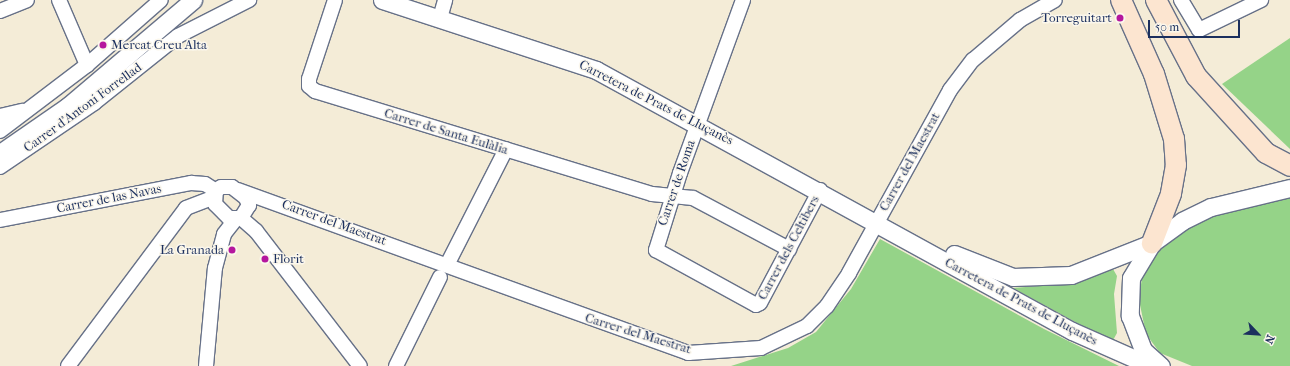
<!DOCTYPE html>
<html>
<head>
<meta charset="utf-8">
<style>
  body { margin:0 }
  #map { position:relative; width:1290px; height:366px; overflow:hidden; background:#f4ecd7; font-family:"IM FELL French Canon",serif }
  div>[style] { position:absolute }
  .green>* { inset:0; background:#95d388 }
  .roads { filter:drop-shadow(1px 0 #677188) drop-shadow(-1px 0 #677188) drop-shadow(0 1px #677188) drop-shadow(0 -1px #677188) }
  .minor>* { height:14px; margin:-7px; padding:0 7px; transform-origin:7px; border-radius:7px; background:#fff }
  .tertiary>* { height:17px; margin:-8.5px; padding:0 8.5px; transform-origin:8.5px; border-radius:8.5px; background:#fff }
  .secondary>* { height:20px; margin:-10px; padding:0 10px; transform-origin:10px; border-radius:10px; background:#fce5d0 }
  .dots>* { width:11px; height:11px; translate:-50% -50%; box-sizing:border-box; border:2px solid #fbf7ec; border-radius:50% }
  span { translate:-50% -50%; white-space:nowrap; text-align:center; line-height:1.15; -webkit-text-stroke:3px #fbf7ec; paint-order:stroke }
  .poi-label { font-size:13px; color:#1b2f5e }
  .right { translate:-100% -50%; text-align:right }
  .left { translate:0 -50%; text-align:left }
  .street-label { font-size:13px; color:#1b2f5e }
  .north { position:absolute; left:1238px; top:314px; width:40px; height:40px; -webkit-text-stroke:3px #fbf7ec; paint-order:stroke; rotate:115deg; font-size:11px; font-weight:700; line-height:16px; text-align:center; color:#1b2f5e }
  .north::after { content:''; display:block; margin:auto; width:14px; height:18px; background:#1b2f5e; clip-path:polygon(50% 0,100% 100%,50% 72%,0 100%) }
  .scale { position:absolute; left:1148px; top:20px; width:92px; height:18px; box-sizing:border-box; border:2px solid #1b2f5e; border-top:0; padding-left:5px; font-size:12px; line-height:14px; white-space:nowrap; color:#1b2f5e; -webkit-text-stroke:3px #fbf7ec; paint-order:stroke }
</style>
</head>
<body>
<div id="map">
  <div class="green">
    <div style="clip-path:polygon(1290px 38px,1290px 149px,1222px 84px)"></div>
    <div style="clip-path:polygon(1290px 196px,1290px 366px,1192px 366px,1160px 353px,1146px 334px,1139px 300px,1142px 277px,1156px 251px,1166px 241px,1212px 216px)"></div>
    <div style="clip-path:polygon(880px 239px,1044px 329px,1119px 366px,731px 366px,788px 348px,816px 332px,851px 289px)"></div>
    <div style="clip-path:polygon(1113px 269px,1117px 276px,1114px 294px,1117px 333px,1112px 342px,1013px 288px,1076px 283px)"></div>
  </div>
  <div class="roads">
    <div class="minor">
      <div style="left:59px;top:0;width:71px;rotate:66.7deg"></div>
      <div style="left:335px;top:0;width:83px;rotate:108.2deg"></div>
      <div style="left:309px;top:79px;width:7px;rotate:90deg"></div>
      <div style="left:309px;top:86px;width:8px;rotate:40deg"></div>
      <div style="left:315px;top:91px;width:352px;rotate:17deg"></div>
      <div style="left:652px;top:194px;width:41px;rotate:5.6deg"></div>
      <div style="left:693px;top:198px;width:109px;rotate:28deg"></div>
      <div style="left:743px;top:0;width:184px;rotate:110deg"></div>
      <div style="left:680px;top:173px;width:81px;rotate:107.3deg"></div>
      <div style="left:656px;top:250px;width:114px;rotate:28.8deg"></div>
      <div style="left:756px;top:305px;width:4px;rotate:-27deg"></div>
      <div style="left:760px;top:303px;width:128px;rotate:-62deg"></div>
      <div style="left:1181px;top:0;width:35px;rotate:59deg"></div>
      <div style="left:1199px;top:30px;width:69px;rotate:-25.8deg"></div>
      <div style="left:0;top:11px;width:29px;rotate:-22deg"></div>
      <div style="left:440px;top:18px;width:19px;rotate:-74deg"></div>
      <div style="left:0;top:116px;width:23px;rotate:-13deg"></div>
      <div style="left:0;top:131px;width:109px;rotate:-37.2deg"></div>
      <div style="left:87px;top:65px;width:98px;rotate:-41.3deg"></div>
      <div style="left:0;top:167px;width:114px;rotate:-34.2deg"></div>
      <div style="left:94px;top:103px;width:107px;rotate:-38.6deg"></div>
      <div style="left:178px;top:36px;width:80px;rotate:-26.9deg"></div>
      <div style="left:221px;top:187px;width:11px"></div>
      <div style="left:232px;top:187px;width:18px;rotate:38deg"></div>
      <div style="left:246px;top:198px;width:8px;rotate:67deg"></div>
      <div style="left:249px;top:205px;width:15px;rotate:122deg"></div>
      <div style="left:241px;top:218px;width:12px;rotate:180deg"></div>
      <div style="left:229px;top:218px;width:20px;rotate:-135deg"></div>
      <div style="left:215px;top:204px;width:13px;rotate:-86deg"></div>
      <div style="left:216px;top:191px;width:6px;rotate:-39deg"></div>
      <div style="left:238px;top:190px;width:479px;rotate:19.9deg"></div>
      <div style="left:688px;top:353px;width:73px;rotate:-3.9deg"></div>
      <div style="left:761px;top:348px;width:51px;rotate:-25.6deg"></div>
      <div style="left:807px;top:326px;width:28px;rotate:-45deg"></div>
      <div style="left:827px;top:306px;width:40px;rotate:-56deg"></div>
      <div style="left:849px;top:273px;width:209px;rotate:-61.1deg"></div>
      <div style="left:950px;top:90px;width:38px;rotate:-53deg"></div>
      <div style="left:973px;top:60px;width:62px;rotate:-40.4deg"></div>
      <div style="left:1020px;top:20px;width:40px;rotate:-29.7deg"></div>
      <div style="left:241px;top:218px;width:20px;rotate:41deg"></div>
      <div style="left:256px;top:231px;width:170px;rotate:52.4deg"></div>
      <div style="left:0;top:220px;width:195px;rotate:-11deg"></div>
      <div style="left:191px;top:183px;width:14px;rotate:4deg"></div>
      <div style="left:205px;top:184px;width:13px;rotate:32deg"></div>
      <div style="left:447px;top:265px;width:130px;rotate:-63deg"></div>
      <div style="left:68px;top:366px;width:197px;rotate:-53.2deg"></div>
      <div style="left:186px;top:208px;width:30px;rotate:-21deg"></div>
      <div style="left:206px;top:366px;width:98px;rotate:-84.8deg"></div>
      <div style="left:215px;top:268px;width:35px;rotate:-75deg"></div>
      <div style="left:224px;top:234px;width:18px;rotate:-52deg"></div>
      <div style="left:396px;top:366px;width:99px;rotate:-63.7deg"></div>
    </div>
    <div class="tertiary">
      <div style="left:382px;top:0;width:225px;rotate:18.1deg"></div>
      <div style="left:596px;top:70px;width:543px;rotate:28.74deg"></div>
      <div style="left:1072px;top:331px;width:86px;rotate:23.9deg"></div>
      <div style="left:0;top:153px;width:83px;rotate:-34.7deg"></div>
      <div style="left:68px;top:106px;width:164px;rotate:-40.3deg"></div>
      <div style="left:1152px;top:243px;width:41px;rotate:121deg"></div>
      <div style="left:1131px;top:278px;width:38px;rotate:92deg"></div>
      <div style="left:1130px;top:316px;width:36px;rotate:69deg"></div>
      <div style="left:1143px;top:350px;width:24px;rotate:42deg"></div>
      <div style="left:954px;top:254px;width:63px;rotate:21.3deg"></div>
      <div style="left:1013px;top:277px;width:58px;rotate:-2deg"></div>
      <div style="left:1071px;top:275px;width:87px;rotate:-21.6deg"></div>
      <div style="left:1152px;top:243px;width:37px;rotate:-36deg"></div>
      <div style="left:1182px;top:221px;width:32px;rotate:-26deg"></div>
      <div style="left:1211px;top:207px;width:81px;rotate:-13.5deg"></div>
    </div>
    <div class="secondary">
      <div style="left:1121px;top:0;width:81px;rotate:66deg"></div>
      <div style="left:1154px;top:74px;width:68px;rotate:72.9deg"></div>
      <div style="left:1174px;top:139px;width:26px;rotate:86deg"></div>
      <div style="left:1176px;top:165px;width:29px;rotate:100deg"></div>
      <div style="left:1171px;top:194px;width:53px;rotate:111.2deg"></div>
      <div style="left:1156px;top:0;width:86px;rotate:62.2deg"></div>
      <div style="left:1196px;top:76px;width:104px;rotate:47.7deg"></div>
      <div style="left:1266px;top:153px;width:27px;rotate:28deg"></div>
    </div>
  </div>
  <div class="dots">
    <div style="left:1120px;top:18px;background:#b5179e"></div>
    <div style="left:103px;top:45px;background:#b5179e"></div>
    <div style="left:232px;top:250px;background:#b5179e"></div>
    <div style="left:265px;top:259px;background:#b5179e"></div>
  </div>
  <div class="poi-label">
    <span class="right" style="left:1112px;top:18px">Torreguitart</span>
    <span class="left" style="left:111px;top:45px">Mercat Creu Alta</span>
    <span class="right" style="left:224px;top:250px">La Granada</span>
    <span class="left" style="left:273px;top:259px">Florit</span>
  </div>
  <div class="street-label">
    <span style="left:656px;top:103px;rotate:27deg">Carretera de Prats de Lluçanès</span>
    <span style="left:83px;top:108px;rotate:-36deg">Carrer d'Antoni Forrellad</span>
    <span style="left:446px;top:132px;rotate:17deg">Carrer de Santa Eulàlia</span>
    <span style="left:910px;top:162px;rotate:-61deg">Carrer del Maestrat</span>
    <span style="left:677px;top:183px;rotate:-71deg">Carrer de Roma</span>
    <span style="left:109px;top:199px;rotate:-11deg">Carrer de las Navas</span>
    <span style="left:334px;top:223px;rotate:20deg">Carrer del Maestrat</span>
    <span style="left:789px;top:248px;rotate:-62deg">Carrer dels Celtibers</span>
    <span style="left:1021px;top:302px;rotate:28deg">Carretera de Prats de Lluçanès</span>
    <span style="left:638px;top:334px;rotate:17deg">Carrer del Maestrat</span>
  </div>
  <div class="north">N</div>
  <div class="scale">50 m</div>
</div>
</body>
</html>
